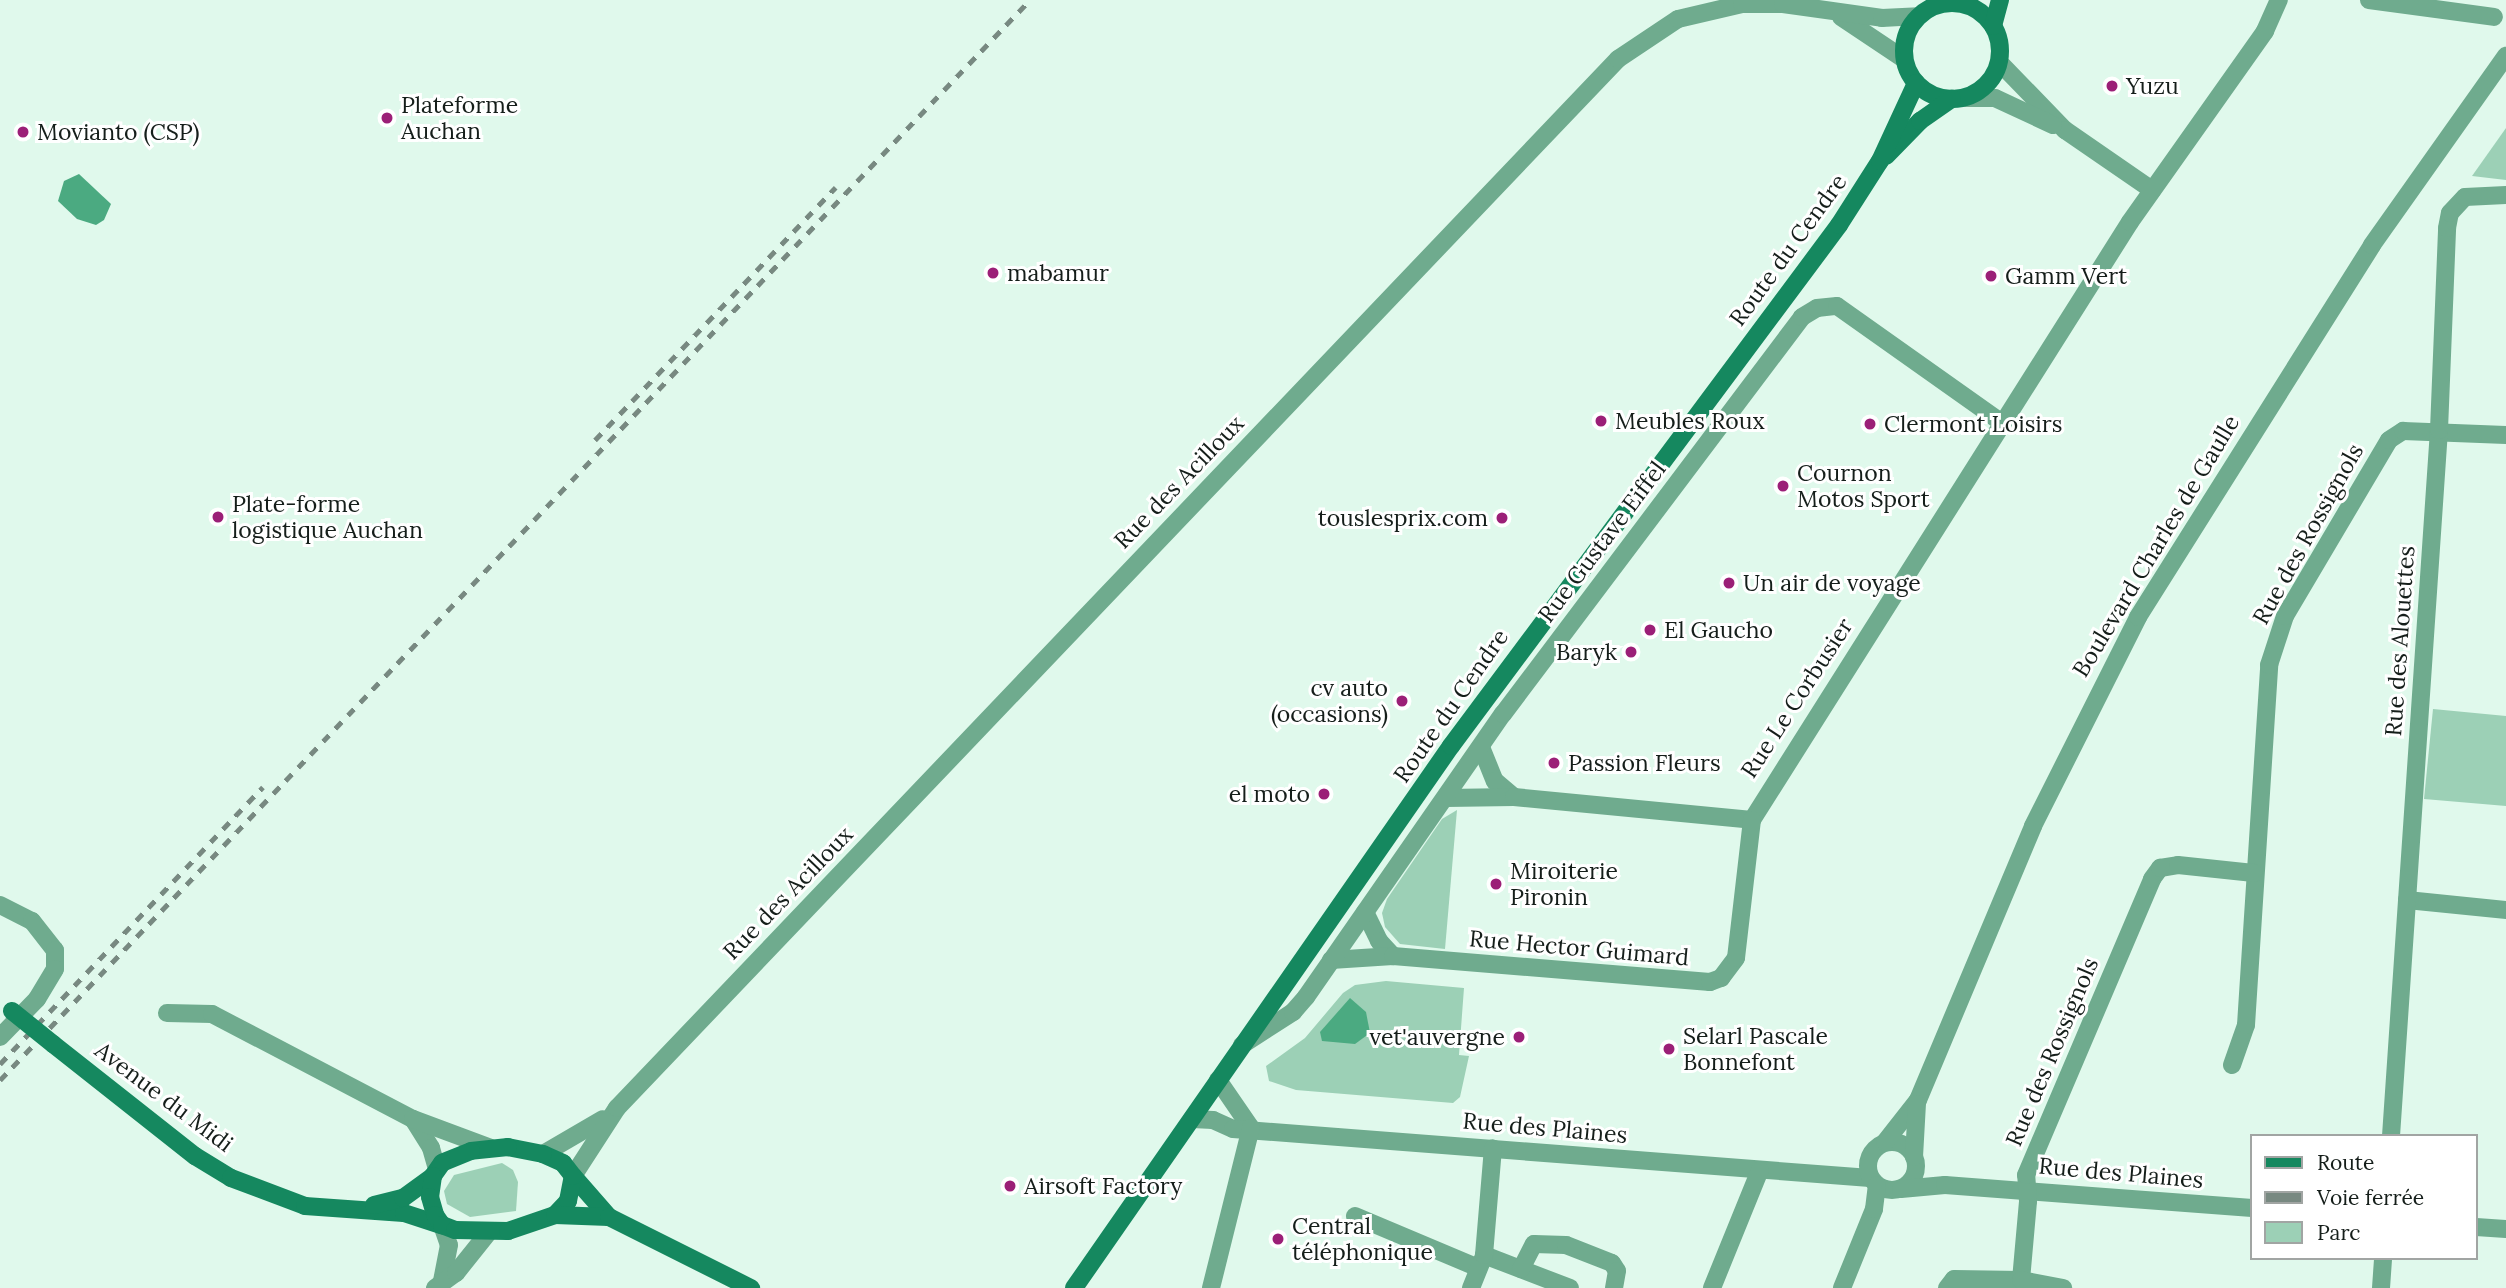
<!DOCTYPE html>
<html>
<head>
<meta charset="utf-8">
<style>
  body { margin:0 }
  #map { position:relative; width:2506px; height:1288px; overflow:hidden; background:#e0f9ec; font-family:Lora,serif }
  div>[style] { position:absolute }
  .green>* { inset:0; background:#9cd0b6 }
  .water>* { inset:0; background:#4baa81 }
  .street>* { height:18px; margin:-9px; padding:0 9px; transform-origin:9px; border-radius:9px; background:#6fab8e }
  .street>.ring { margin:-9px; padding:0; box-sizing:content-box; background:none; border:18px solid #6fab8e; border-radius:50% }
  .secondary>* { height:18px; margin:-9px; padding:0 9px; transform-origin:9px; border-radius:9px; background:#15885f }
  .secondary>.ring { margin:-9px; padding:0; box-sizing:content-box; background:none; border:18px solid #15885f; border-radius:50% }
  .rail>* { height:5px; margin-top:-2.5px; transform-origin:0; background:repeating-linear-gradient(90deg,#788981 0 9px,transparent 0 18px) }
  .secondary-bridge>* { height:18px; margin:-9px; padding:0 9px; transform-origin:9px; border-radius:9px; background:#15885f }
  .dots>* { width:19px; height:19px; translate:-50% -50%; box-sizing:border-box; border:4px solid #fff; border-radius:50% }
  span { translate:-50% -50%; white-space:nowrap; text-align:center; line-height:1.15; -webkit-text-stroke:6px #fff; paint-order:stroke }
  .poi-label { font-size:23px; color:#151e1a }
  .left { translate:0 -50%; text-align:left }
  .right { translate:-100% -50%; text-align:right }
  .street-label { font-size:23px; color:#151e1a }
  .legend { position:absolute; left:2250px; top:1134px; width:228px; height:126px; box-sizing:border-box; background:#fff; border:2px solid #a1a5a3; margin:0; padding:9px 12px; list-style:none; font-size:21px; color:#151e1a }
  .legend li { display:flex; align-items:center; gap:14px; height:35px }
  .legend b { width:35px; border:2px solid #a1a5a3 }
</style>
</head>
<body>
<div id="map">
  <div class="green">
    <div style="clip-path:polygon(2506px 128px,2506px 180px,2472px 176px)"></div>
    <div style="clip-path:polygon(2433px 709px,2506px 716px,2506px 806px,2424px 799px)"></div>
    <div style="clip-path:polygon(1457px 810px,1445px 949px,1400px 944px,1385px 927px,1382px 913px,1387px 899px,1442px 819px)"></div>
    <div style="clip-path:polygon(1386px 981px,1464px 988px,1459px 1055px,1469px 1056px,1460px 1097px,1453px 1103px,1296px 1090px,1269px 1081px,1266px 1066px,1305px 1038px,1343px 993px,1355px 985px)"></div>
    <div style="clip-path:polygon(502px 1163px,513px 1170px,518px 1182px,516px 1211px,470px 1217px,447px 1204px,444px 1191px,454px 1175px)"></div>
  </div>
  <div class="water">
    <div style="clip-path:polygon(79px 174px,111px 204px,104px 220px,96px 225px,77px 219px,58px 201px,64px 181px)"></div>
    <div style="clip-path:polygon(1350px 998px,1366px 1012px,1370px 1033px,1355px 1044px,1322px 1041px,1320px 1032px)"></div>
  </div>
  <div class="street">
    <div style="left:2369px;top:0;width:126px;rotate:7.7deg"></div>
    <div style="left:1841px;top:17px;width:76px;rotate:33.7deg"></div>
    <div style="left:1999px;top:62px;width:95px;rotate:45.9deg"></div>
    <div style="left:2065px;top:130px;width:106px;rotate:34.6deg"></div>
    <div style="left:1965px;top:98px;width:30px"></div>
    <div style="left:1995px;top:98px;width:64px;rotate:25deg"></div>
    <div style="left:1481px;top:747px;width:37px;rotate:68deg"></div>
    <div style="left:1495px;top:781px;width:25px;rotate:40deg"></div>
    <div style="left:1446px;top:798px;width:68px;rotate:-0.8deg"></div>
    <div style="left:1514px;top:797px;width:239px;rotate:5.5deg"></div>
    <div style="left:1752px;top:820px;width:707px;rotate:-57.7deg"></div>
    <div style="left:2130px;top:222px;width:234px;rotate:-54.7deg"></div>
    <div style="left:2265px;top:31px;width:34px;rotate:-66deg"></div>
    <div style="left:2407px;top:900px;width:100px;rotate:5.8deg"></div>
    <div style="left:0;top:905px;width:36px;rotate:27deg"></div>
    <div style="left:32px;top:921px;width:37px;rotate:52deg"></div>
    <div style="left:55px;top:950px;width:19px;rotate:90deg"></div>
    <div style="left:55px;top:969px;width:35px;rotate:121deg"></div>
    <div style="left:37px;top:999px;width:53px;rotate:134.2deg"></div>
    <div style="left:1365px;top:912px;width:32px;rotate:64deg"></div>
    <div style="left:1379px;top:941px;width:21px;rotate:47deg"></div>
    <div style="left:1331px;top:960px;width:62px;rotate:-3.7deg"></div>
    <div style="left:1393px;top:956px;width:318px;rotate:4.7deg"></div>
    <div style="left:1710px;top:982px;width:12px;rotate:-20deg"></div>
    <div style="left:1721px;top:978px;width:25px;rotate:-53deg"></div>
    <div style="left:1736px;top:958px;width:139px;rotate:-83.4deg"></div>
    <div style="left:167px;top:1013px;width:45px;rotate:1.3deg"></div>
    <div style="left:212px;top:1014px;width:227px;rotate:27.6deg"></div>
    <div style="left:413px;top:1119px;width:34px;rotate:58deg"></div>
    <div style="left:431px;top:1148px;width:22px;rotate:74deg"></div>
    <div style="left:1242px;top:1045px;width:61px;rotate:-32.9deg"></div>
    <div style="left:1293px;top:1012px;width:20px;rotate:-49deg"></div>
    <div style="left:1306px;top:997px;width:345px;rotate:-55.2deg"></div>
    <div style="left:1503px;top:714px;width:497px;rotate:-53deg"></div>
    <div style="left:1802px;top:317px;width:17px;rotate:-31deg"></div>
    <div style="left:1817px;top:308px;width:20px;rotate:-6deg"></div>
    <div style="left:1837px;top:306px;width:202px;rotate:35.3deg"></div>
    <div style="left:2232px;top:1065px;width:42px;rotate:-70.7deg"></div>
    <div style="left:2246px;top:1025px;width:361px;rotate:-86.3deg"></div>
    <div style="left:2269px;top:665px;width:52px;rotate:-71.9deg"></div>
    <div style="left:2285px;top:616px;width:204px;rotate:-59.4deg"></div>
    <div style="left:2389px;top:440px;width:17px;rotate:-33deg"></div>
    <div style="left:2403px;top:431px;width:103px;rotate:2.2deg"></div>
    <div style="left:1218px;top:1080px;width:58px;rotate:55.5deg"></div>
    <div style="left:413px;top:1119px;width:83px;rotate:20.4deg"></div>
    <div style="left:1192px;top:1119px;width:21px;rotate:3deg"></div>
    <div style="left:1213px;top:1120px;width:22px;rotate:24deg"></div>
    <div style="left:1233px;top:1129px;width:639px;rotate:4.4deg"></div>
    <div style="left:2391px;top:1136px;width:708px;rotate:-86.11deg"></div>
    <div style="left:2439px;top:430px;width:202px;rotate:-87.7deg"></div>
    <div style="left:2447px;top:228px;width:15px;rotate:-79deg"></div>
    <div style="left:2450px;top:213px;width:22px;rotate:-47deg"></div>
    <div style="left:2465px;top:197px;width:41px;rotate:-2.8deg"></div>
    <div class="ring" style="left:1868px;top:1142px;width:30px;height:30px"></div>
    <div style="left:1885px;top:1142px;width:53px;rotate:-51.8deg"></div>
    <div style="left:1918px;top:1100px;width:297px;rotate:-67.2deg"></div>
    <div style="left:2033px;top:826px;width:234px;rotate:-63.3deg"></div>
    <div style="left:2138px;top:617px;width:439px;rotate:-57.8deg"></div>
    <div style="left:2372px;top:245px;width:232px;rotate:-54.7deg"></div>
    <div style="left:543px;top:1154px;width:69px;rotate:-30.3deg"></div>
    <div style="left:1914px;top:1157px;width:53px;rotate:-86.8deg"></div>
    <div style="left:573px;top:1176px;width:81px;rotate:-57.1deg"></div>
    <div style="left:617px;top:1108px;width:1450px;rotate:-46.34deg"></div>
    <div style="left:1618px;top:59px;width:72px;rotate:-33.7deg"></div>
    <div style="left:1678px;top:19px;width:66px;rotate:-13.2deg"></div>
    <div style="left:1742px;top:4px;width:41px"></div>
    <div style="left:1783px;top:4px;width:100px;rotate:8deg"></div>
    <div style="left:1882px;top:18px;width:36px;rotate:-3deg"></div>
    <div style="left:1901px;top:1189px;width:44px;rotate:-5.2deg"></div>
    <div style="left:1945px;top:1185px;width:308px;rotate:4.3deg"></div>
    <div style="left:1355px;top:1216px;width:134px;rotate:22.8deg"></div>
    <div style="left:442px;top:1225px;width:21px;rotate:71deg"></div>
    <div style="left:449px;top:1245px;width:37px;rotate:101deg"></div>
    <div style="left:2476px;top:1227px;width:30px;rotate:4deg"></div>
    <div style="left:1484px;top:1255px;width:92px;rotate:21deg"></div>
    <div style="left:1521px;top:1269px;width:28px;rotate:-63deg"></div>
    <div style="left:1534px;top:1244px;width:32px;rotate:2deg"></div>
    <div style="left:1566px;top:1245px;width:49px;rotate:21.4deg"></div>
    <div style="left:1612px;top:1263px;width:9px;rotate:58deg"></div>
    <div style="left:1617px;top:1271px;width:17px;rotate:100deg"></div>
    <div style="left:2021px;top:1280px;width:79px;rotate:-84.9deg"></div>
    <div style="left:2028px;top:1201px;width:26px;rotate:-94deg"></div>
    <div style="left:2026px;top:1175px;width:322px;rotate:-66.9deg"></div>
    <div style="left:2152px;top:879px;width:14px;rotate:-54deg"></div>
    <div style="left:2160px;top:868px;width:18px;rotate:-9deg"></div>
    <div style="left:2178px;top:865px;width:76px;rotate:6deg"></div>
    <div style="left:435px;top:1288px;width:26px;rotate:-36deg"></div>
    <div style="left:456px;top:1273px;width:51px;rotate:-51.3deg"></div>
    <div style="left:1211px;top:1288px;width:165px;rotate:-76deg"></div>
    <div style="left:1471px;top:1288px;width:35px;rotate:-68deg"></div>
    <div style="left:1484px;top:1255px;width:107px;rotate:-85.2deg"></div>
    <div style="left:1712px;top:1288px;width:127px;rotate:-67.9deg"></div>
    <div style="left:1842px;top:1288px;width:85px;rotate:-67.9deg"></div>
    <div style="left:1874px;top:1209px;width:24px;rotate:-83deg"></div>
    <div style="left:1947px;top:1288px;width:11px;rotate:-52deg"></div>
    <div style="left:1954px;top:1279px;width:67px;rotate:0.9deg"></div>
    <div style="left:2021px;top:1280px;width:43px;rotate:10.8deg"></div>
    <div style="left:2381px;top:1288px;width:30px;rotate:-86deg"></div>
  </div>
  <div class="secondary">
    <div class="ring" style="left:1904px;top:3px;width:78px;height:78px"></div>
    <div style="left:1993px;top:26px;width:27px;rotate:-75deg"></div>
    <div style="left:1886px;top:156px;width:49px;rotate:-45.8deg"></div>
    <div style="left:1920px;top:121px;width:39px;rotate:-35deg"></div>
    <div style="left:53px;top:1044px;width:181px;rotate:38.3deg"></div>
    <div style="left:195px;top:1156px;width:42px;rotate:31.4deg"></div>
    <div style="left:231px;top:1178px;width:79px;rotate:20.7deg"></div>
    <div style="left:305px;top:1206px;width:99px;rotate:4deg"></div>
    <div style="left:404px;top:1213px;width:40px;rotate:18deg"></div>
    <div style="left:573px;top:1176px;width:55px;rotate:48.7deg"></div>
    <div style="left:374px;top:1205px;width:30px;rotate:-14deg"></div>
    <div style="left:403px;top:1198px;width:37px;rotate:-36deg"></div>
    <div style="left:555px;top:1215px;width:19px;rotate:-47deg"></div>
    <div style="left:568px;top:1201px;width:25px;rotate:-79deg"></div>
    <div style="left:573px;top:1176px;width:16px;rotate:-128deg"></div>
    <div style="left:563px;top:1163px;width:22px;rotate:-156deg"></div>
    <div style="left:543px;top:1154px;width:36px;rotate:-169deg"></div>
    <div style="left:508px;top:1147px;width:37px;rotate:174deg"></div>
    <div style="left:471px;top:1151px;width:31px;rotate:158deg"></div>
    <div style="left:442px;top:1163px;width:16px;rotate:125deg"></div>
    <div style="left:433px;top:1176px;width:21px;rotate:98deg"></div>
    <div style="left:430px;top:1197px;width:19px;rotate:74deg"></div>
    <div style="left:435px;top:1215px;width:12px;rotate:55deg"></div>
    <div style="left:442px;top:1225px;width:14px;rotate:21deg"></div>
    <div style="left:455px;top:1230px;width:53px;rotate:1.1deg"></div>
    <div style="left:508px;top:1231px;width:50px;rotate:-18.8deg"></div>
    <div style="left:555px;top:1215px;width:54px;rotate:2.1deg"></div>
    <div style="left:609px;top:1217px;width:159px;rotate:26.6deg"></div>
    <div style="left:1074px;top:1288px;width:660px;rotate:-55.18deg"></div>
    <div style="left:1451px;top:746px;width:650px;rotate:-53.32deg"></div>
    <div style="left:1839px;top:225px;width:76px;rotate:-57.4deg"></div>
    <div style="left:1880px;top:161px;width:86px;rotate:-65.2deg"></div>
  </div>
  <div class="rail">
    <div style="left:595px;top:440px;width:349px;rotate:-46.4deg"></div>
    <div style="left:0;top:1064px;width:382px;rotate:-46.5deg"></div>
    <div style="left:0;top:1080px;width:1492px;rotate:-46.36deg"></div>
  </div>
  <div class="secondary-bridge">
    <div style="left:12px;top:1011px;width:53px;rotate:38.8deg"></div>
  </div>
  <div class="dots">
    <div style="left:2112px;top:86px;background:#9b1f77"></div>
    <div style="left:387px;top:118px;background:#9b1f77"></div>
    <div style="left:23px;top:132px;background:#9b1f77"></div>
    <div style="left:993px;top:273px;background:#9b1f77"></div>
    <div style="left:1991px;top:276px;background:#9b1f77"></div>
    <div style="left:1601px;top:421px;background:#9b1f77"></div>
    <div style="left:1870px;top:424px;background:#9b1f77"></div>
    <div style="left:1783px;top:486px;background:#9b1f77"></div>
    <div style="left:218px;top:517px;background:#9b1f77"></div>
    <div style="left:1502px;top:518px;background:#9b1f77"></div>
    <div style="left:1729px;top:583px;background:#9b1f77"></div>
    <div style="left:1650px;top:630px;background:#9b1f77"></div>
    <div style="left:1631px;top:652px;background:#9b1f77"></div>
    <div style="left:1402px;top:701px;background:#9b1f77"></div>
    <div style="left:1554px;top:763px;background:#9b1f77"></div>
    <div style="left:1324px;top:794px;background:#9b1f77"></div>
    <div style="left:1496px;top:884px;background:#9b1f77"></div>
    <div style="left:1519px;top:1037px;background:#9b1f77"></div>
    <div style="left:1669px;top:1049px;background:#9b1f77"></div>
    <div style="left:1010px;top:1186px;background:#9b1f77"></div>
    <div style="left:1278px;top:1239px;background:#9b1f77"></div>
  </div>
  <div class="poi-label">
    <span class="left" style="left:2126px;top:86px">Yuzu</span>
    <span class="left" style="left:401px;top:118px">Plateforme<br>Auchan</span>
    <span class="left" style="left:37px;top:132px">Movianto (CSP)</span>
    <span class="left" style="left:1007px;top:273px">mabamur</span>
    <span class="left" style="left:2005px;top:276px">Gamm Vert</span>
    <span class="left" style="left:1615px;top:421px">Meubles Roux</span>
    <span class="left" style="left:1884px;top:424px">Clermont Loisirs</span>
    <span class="left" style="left:1797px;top:486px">Cournon<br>Motos Sport</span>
    <span class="left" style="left:232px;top:517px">Plate-forme<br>logistique Auchan</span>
    <span class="right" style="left:1488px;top:518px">touslesprix.com</span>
    <span class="left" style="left:1743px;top:583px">Un air de voyage</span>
    <span class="left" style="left:1664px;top:630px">El Gaucho</span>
    <span class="right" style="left:1617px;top:652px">Baryk</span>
    <span class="right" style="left:1388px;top:701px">cv auto<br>(occasions)</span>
    <span class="left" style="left:1568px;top:763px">Passion Fleurs</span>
    <span class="right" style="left:1310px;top:794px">el moto</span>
    <span class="left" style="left:1510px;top:884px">Miroiterie<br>Pironin</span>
    <span class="left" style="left:1683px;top:1049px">Selarl Pascale<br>Bonnefont</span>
    <span class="right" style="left:1505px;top:1037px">vet'auvergne</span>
    <span class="left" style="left:1024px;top:1186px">Airsoft Factory</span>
    <span class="left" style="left:1292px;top:1239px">Central<br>téléphonique</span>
  </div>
  <div class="street-label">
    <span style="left:1788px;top:250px;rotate:-54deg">Route du Cendre</span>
    <span style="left:1179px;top:482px;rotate:-46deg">Rue des Acilloux</span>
    <span style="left:2308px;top:534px;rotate:-61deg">Rue des Rossignols</span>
    <span style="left:1602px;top:542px;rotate:-53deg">Rue Gustave Eiffel</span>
    <span style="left:2156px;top:546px;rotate:-59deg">Boulevard Charles de Gaulle</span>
    <span style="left:2400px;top:641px;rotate:-86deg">Rue des Alouettes</span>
    <span style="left:1797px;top:698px;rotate:-57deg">Rue Le Corbusier</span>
    <span style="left:1451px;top:706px;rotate:-55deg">Route du Cendre</span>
    <span style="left:788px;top:893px;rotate:-46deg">Rue des Acilloux</span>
    <span style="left:1579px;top:948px;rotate:5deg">Rue Hector Guimard</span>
    <span style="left:2052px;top:1052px;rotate:-67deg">Rue des Rossignols</span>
    <span style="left:164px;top:1097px;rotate:37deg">Avenue du Midi</span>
    <span style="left:1545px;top:1128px;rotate:5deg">Rue des Plaines</span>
    <span style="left:2121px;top:1173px;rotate:5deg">Rue des Plaines</span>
  </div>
  <ul class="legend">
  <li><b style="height:9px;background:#15885f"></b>Route</li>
  <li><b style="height:9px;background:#788981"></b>Voie ferrée</li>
  <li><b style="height:19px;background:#9cd0b6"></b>Parc</li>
  </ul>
</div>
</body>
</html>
